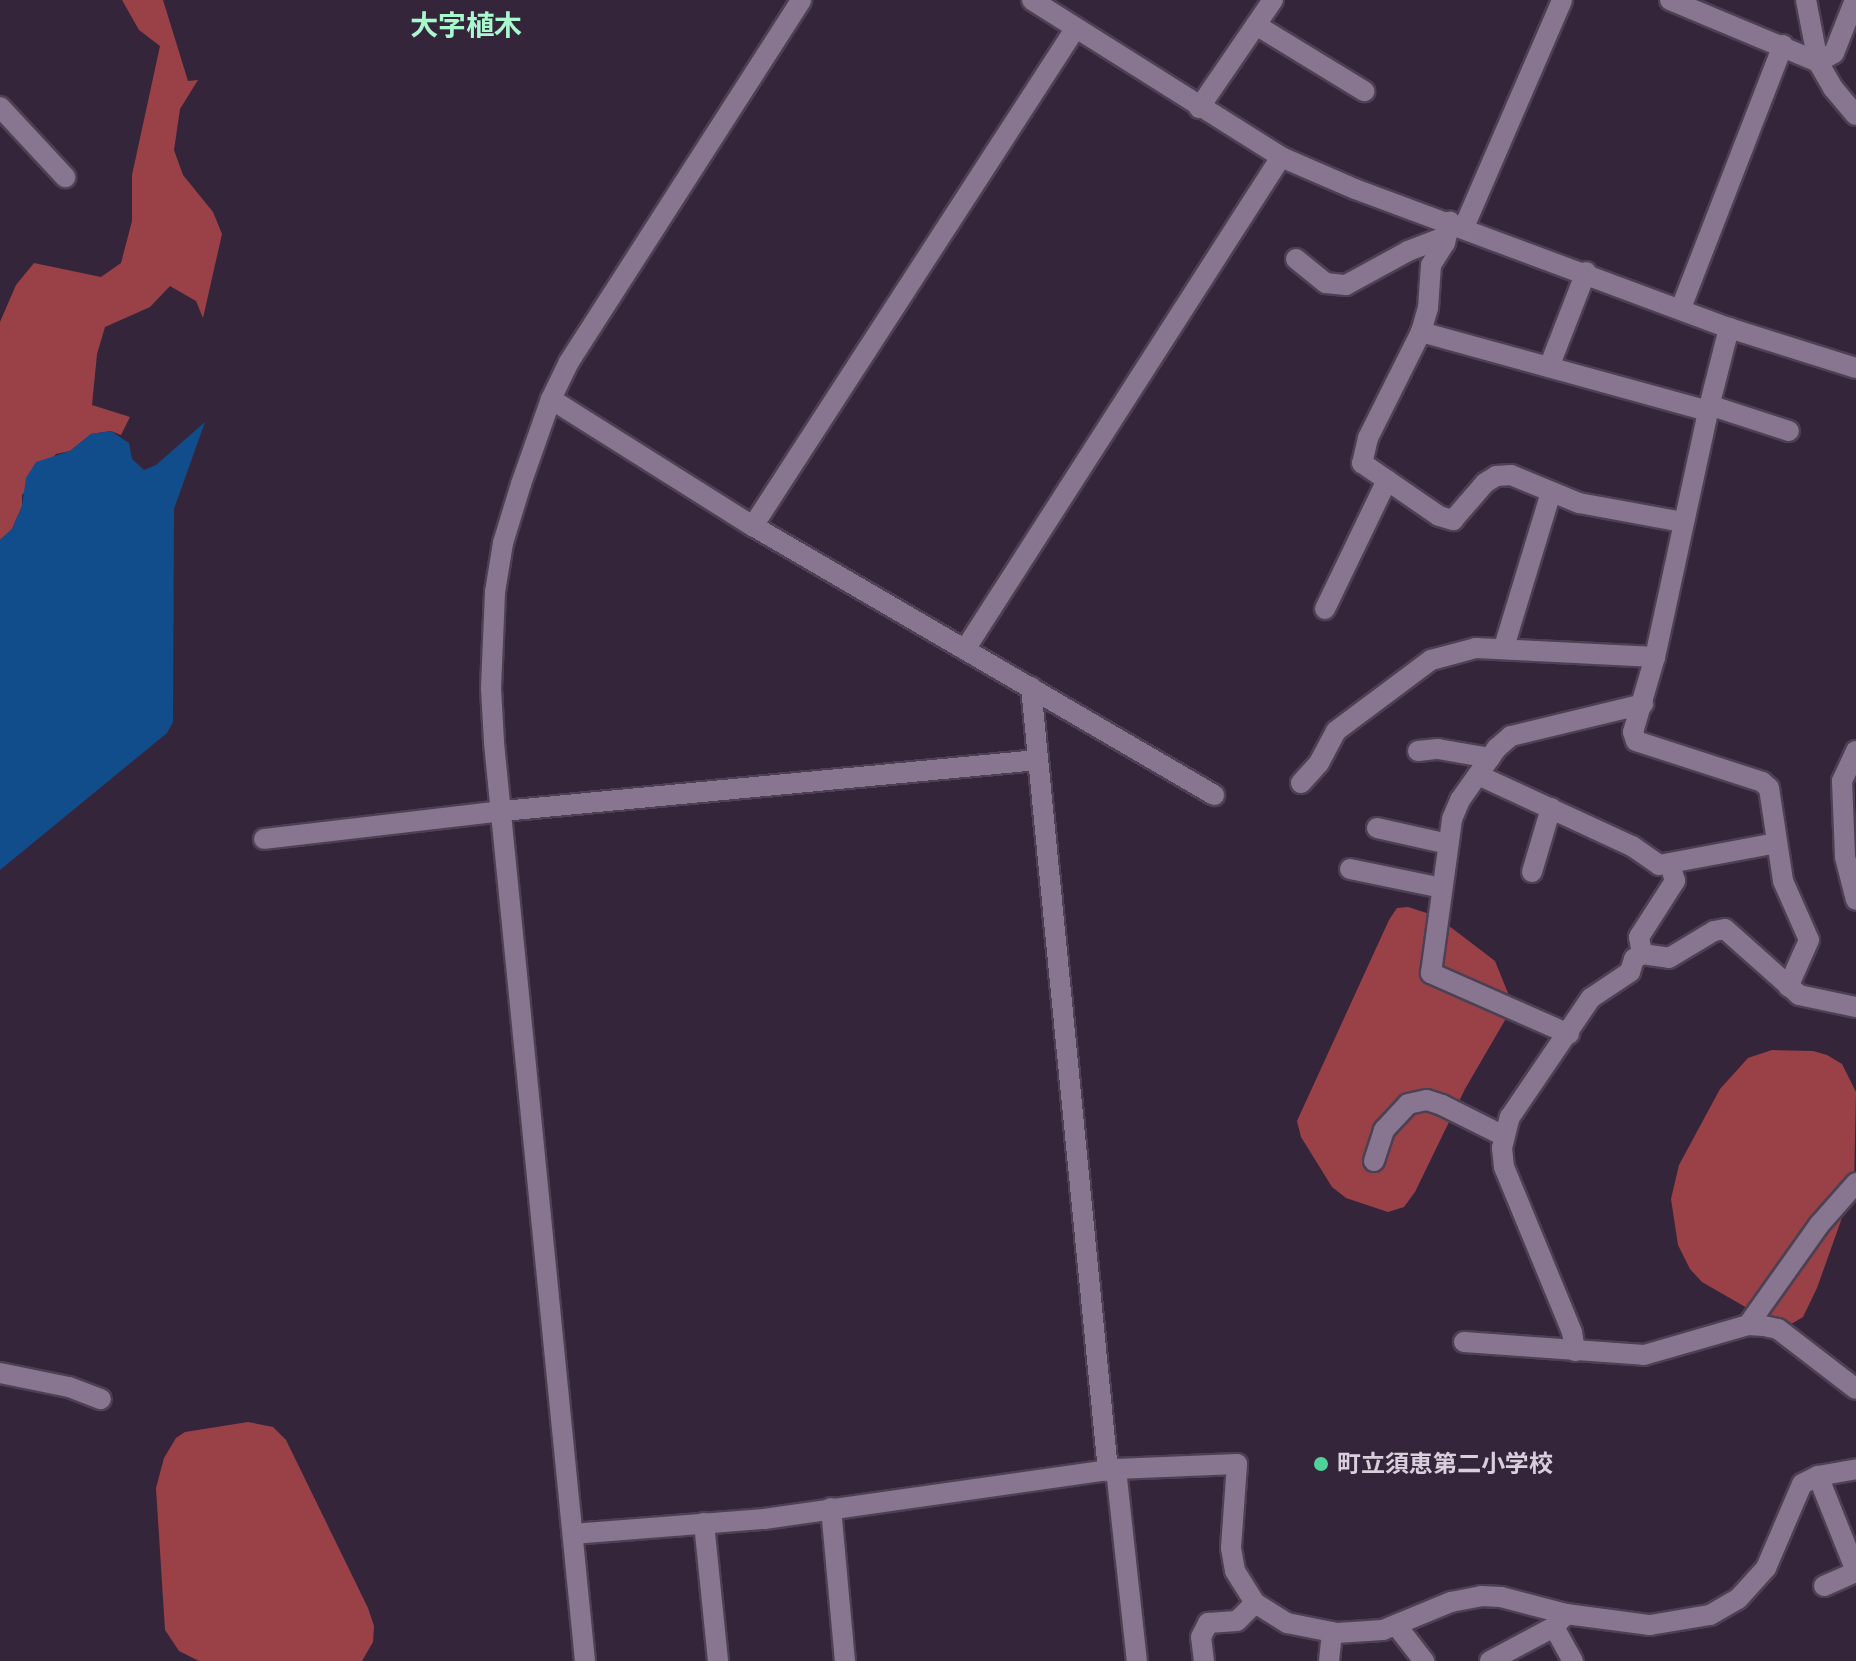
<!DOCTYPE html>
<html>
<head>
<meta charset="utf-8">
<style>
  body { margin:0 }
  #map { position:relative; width:1856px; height:1661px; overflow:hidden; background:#35253b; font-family:"IBM Plex Sans","Noto Sans JP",sans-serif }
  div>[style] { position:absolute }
  .forest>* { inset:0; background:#9a4148 }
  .water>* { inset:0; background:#124d8b }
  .roads { filter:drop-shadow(2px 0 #4d4052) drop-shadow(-2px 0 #4d4052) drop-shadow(0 2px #4d4052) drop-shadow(0 -2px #4d4052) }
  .minor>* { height:20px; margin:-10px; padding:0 10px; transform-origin:10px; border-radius:10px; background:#887690 }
  .dots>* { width:22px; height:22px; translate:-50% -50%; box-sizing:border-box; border:4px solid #35253b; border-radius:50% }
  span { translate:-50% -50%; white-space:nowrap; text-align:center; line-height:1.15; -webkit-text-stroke:6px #35253b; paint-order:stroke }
  .poi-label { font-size:24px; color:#d8cedc; font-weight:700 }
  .left { translate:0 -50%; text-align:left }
  .quarter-label { font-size:28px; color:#a8face; font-weight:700 }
</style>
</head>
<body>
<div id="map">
  <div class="forest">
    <div style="clip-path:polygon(122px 0,163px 0,188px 81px,198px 80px,180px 109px,174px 150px,183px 175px,213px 212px,222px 234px,203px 318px,196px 301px,170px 286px,150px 307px,105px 327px,97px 354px,92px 405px,130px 417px,121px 435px,111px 431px,91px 434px,70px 451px,56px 454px,22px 495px,22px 506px,12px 529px,0 540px,0 322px,16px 285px,34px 263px,101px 277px,121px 263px,132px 221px,132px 175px,160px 46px,139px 30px)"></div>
    <div style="clip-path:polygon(1408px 907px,1436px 916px,1495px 961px,1510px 998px,1508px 1015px,1465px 1089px,1415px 1192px,1404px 1207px,1388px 1212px,1346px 1198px,1332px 1187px,1301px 1137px,1297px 1121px,1389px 920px,1397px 908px)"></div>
    <div style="clip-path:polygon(1772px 1050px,1813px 1051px,1827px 1055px,1842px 1064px,1856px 1092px,1854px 1184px,1817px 1288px,1803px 1317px,1793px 1323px,1780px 1323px,1761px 1316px,1702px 1282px,1690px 1269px,1678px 1245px,1671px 1199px,1679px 1165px,1720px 1089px,1748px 1058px)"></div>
    <div style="clip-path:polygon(248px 1422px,273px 1427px,286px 1440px,368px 1608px,374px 1626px,373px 1642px,362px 1661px,199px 1661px,179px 1651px,165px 1630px,156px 1488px,164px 1458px,176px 1438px,185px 1432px)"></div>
  </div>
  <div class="water">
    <div style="clip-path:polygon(205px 422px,174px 509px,173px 722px,167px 733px,0 870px,0 540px,12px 529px,22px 506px,26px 478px,36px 462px,70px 451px,91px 434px,111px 431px,129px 443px,132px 459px,144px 470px,156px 465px)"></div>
  </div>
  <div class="roads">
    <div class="minor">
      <div style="left:1032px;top:0;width:294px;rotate:32.2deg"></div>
      <div style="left:1281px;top:157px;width:81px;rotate:23.4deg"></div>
      <div style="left:1355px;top:189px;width:399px;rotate:20.4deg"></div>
      <div style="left:1729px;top:328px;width:133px;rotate:17.5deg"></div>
      <div style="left:1670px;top:0;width:160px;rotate:22.7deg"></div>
      <div style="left:1818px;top:62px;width:30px;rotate:60deg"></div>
      <div style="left:1833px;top:88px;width:35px;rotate:50deg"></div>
      <div style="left:1806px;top:0;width:63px;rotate:79deg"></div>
      <div style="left:1818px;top:62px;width:18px;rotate:-29deg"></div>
      <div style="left:1834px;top:53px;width:57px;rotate:-68.4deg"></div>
      <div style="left:1256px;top:25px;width:127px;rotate:31.4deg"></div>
      <div style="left:0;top:107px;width:96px;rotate:47.1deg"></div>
      <div style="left:1199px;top:108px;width:131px;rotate:-55.6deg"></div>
      <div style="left:1464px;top:227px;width:247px;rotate:-66.6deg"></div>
      <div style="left:1296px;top:259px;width:38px;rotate:39deg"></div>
      <div style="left:1326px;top:283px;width:20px;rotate:6deg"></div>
      <div style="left:1346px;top:285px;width:71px;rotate:-28.7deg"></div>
      <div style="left:1408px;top:251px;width:40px;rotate:-21deg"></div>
      <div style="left:1681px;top:308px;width:282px;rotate:-68.8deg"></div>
      <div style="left:1421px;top:332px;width:119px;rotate:116.6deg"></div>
      <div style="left:1368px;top:438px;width:26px;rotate:103deg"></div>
      <div style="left:1362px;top:463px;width:93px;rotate:34.5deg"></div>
      <div style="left:1439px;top:516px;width:15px;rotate:16deg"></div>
      <div style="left:1453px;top:520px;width:49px;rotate:-49.1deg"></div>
      <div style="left:1485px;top:483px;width:13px;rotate:-32deg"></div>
      <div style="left:1496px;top:476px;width:15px;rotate:-4deg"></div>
      <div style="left:1511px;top:475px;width:74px;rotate:22.4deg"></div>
      <div style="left:1579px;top:503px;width:106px;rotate:10.4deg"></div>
      <div style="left:1549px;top:367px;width:102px;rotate:-68.7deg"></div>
      <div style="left:551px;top:399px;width:239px;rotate:32.2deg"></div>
      <div style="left:753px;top:526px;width:534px;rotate:30.26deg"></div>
      <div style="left:1709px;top:405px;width:84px;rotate:18deg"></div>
      <div style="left:1708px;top:411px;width:86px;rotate:-75.8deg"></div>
      <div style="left:753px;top:526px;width:592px;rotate:-57.06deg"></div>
      <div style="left:1325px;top:609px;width:143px;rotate:-64.3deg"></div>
      <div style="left:1504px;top:647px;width:162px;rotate:-73.1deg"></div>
      <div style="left:966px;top:648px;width:583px;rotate:-57.32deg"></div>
      <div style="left:1655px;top:657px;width:78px;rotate:106.3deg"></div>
      <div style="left:1633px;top:732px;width:9px;rotate:72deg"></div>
      <div style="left:1636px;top:741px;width:133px;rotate:18deg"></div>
      <div style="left:1762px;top:782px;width:9px;rotate:41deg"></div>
      <div style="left:1769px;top:788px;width:94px;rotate:81.4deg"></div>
      <div style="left:1783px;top:881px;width:64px;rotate:66.2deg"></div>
      <div style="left:1809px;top:940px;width:51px;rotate:114.1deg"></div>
      <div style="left:1031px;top:687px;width:788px;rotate:84.39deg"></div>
      <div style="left:1418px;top:751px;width:20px;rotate:-6deg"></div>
      <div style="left:1438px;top:749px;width:53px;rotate:9.8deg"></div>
      <div style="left:1856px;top:751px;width:33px;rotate:115deg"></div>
      <div style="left:1842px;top:781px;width:76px;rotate:87.7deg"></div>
      <div style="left:1845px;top:857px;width:44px;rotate:75.7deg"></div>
      <div style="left:1478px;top:775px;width:170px;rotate:24.8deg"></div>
      <div style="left:1632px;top:846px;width:33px;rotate:35deg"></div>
      <div style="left:1659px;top:865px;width:119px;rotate:-10.6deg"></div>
      <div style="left:1301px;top:783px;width:27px;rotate:-48deg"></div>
      <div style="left:1319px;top:763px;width:36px;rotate:-62deg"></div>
      <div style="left:1336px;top:731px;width:119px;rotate:-36.8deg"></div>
      <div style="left:1431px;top:660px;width:47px;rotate:-14.9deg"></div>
      <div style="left:1476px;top:648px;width:179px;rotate:2.9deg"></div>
      <div style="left:1655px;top:657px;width:252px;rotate:-77.8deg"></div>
      <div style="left:1708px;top:411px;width:298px;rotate:-164.6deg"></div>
      <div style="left:1421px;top:332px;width:25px;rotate:-74deg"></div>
      <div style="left:1428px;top:308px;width:43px;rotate:-86deg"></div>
      <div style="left:1431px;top:265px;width:26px;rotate:-58deg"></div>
      <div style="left:1445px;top:243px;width:22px;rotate:-77deg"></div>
      <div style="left:1377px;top:828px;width:73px;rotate:12.7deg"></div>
      <div style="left:264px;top:839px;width:241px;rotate:-6.7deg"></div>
      <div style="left:503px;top:811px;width:537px;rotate:-5.45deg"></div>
      <div style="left:1350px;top:869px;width:94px;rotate:11.7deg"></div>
      <div style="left:1532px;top:872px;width:67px;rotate:-73.5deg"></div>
      <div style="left:1642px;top:954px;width:17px;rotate:-100deg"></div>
      <div style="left:1639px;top:937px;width:67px;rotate:-57.3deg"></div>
      <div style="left:1675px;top:881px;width:17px;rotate:-107deg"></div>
      <div style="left:1569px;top:1034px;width:151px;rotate:-156.2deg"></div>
      <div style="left:1431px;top:973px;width:155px;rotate:-82.2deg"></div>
      <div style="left:1452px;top:819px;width:21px;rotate:-67deg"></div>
      <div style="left:1460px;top:800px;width:64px;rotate:-54.6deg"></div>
      <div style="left:1497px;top:748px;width:18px;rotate:-41deg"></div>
      <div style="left:1511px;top:736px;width:136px;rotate:-13.6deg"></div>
      <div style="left:1374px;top:1161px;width:33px;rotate:-72deg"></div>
      <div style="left:1384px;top:1130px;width:35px;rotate:-47deg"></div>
      <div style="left:1408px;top:1104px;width:19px;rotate:-12deg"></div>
      <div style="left:1427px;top:1100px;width:16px;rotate:18deg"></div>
      <div style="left:1442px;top:1105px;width:69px;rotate:26.6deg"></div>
      <div style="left:1748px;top:1325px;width:123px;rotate:-54.6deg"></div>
      <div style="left:1819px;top:1225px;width:56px;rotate:-48.6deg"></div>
      <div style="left:1464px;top:1342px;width:180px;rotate:4.1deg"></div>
      <div style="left:1644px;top:1355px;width:108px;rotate:-16.1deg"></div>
      <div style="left:1748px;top:1325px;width:16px;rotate:4deg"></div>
      <div style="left:1764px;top:1326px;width:14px;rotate:12deg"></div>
      <div style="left:1778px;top:1329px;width:98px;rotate:37.6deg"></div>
      <div style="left:1575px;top:1351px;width:19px;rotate:-99deg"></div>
      <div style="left:1572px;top:1332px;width:178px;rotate:-112.4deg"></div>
      <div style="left:1504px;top:1167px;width:19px;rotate:-96deg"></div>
      <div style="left:1502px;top:1148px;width:32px;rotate:-76deg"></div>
      <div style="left:1510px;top:1117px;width:144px;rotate:-55.8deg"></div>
      <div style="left:1591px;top:998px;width:47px;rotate:-33.7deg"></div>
      <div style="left:1630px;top:972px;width:14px;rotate:-73deg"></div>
      <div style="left:1634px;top:959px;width:9px;rotate:-32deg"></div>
      <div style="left:1642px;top:954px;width:27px;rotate:8deg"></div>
      <div style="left:1669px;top:958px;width:52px;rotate:-31deg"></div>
      <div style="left:1714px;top:931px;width:11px;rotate:-10deg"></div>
      <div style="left:1725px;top:929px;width:99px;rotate:41.7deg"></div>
      <div style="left:1799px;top:995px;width:58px;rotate:11.9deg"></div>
      <div style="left:0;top:1373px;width:70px;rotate:11.5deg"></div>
      <div style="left:69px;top:1387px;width:34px;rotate:21deg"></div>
      <div style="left:1116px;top:1469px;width:193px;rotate:83.8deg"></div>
      <div style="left:1818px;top:1476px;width:102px;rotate:68.2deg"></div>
      <div style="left:831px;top:1508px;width:154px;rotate:84.8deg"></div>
      <div style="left:704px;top:1523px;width:139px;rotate:84.2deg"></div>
      <div style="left:573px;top:1534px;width:192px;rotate:-4.5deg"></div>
      <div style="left:764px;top:1519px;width:356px;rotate:-8.1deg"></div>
      <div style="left:1116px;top:1469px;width:121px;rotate:-2.4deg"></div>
      <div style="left:1237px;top:1464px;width:84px;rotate:94.1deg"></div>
      <div style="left:1231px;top:1548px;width:23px;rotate:80deg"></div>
      <div style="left:1235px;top:1571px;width:38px;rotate:58deg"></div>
      <div style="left:1255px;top:1603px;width:38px;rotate:32deg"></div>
      <div style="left:1287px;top:1623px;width:51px;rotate:11.3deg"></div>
      <div style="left:1337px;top:1633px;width:46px;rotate:-3.7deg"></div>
      <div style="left:1383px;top:1630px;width:74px;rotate:-22.4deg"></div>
      <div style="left:1451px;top:1602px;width:31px;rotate:-11deg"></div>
      <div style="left:1481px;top:1596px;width:20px;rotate:3deg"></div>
      <div style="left:1501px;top:1597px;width:67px;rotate:14.7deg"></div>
      <div style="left:1566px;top:1614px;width:85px;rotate:7.5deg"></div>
      <div style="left:1650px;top:1625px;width:61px;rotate:-9.5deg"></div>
      <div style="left:1710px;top:1615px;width:32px;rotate:-30deg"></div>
      <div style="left:1738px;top:1599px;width:42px;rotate:-47.9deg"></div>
      <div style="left:1766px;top:1568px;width:91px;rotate:-66.8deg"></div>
      <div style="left:1802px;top:1484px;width:18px;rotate:-27deg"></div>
      <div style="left:1818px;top:1476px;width:39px;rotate:-10deg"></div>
      <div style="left:1824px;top:1586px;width:35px;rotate:-24deg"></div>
      <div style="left:1396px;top:1625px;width:46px;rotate:52.1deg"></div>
      <div style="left:1554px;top:1627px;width:39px;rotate:61deg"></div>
      <div style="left:585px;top:1661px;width:923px;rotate:-95.66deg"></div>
      <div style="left:494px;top:742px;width:54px;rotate:-93.2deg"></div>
      <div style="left:491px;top:688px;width:96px;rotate:-87.6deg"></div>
      <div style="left:495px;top:592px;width:50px;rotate:-80.7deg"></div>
      <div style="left:503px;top:543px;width:62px;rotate:-73deg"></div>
      <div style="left:521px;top:484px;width:90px;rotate:-70.6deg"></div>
      <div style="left:551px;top:399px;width:41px;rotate:-64.1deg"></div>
      <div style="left:569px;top:362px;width:430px;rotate:-57.3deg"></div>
      <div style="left:1204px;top:1661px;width:24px;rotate:-97deg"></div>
      <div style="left:1201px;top:1637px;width:16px;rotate:-63deg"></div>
      <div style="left:1208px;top:1623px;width:29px;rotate:-4deg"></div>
      <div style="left:1237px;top:1621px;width:25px;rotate:-45deg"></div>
      <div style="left:1329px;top:1661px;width:29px;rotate:-84deg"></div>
      <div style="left:1490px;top:1661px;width:72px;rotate:-28deg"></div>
      <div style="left:1554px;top:1627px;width:18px;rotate:-47deg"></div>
    </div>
  </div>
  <div class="dots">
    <div style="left:1321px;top:1464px;background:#50d398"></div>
  </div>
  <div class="poi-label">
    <span class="left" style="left:1337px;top:1464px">町立須恵第二小学校</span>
  </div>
  <div class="quarter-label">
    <span style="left:466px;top:25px">大字植木</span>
  </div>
</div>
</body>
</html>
